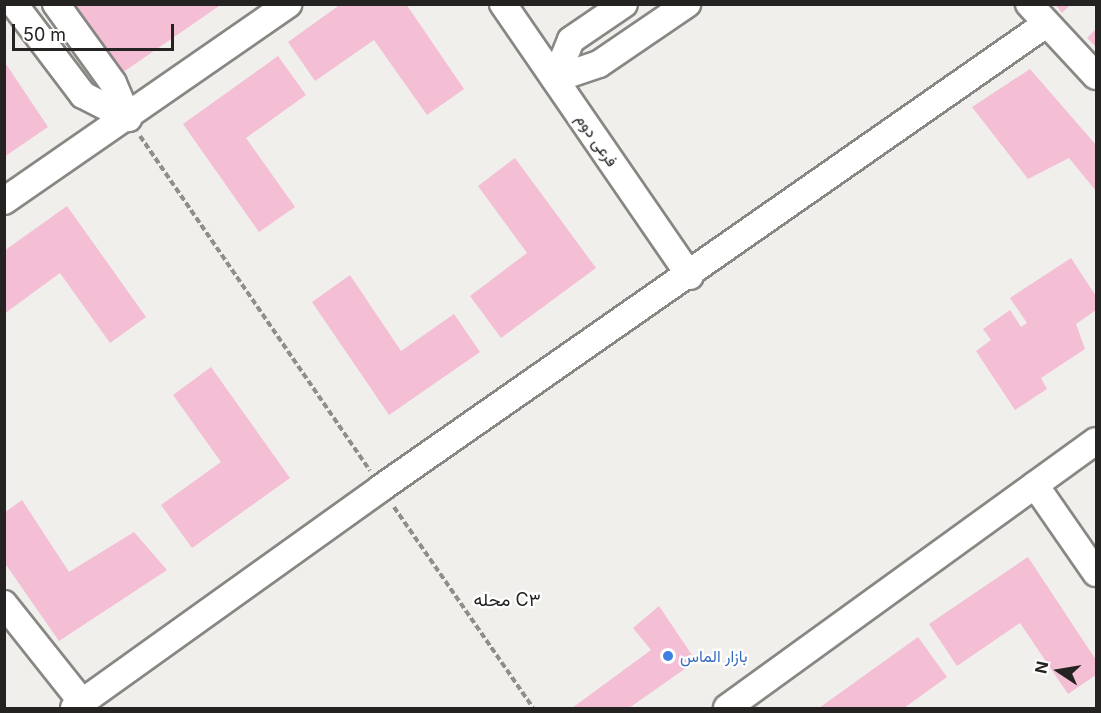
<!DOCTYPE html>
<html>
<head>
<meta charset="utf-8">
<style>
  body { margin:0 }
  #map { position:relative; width:1101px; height:713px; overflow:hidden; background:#f0efeb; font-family:Inter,Vazirmatn,sans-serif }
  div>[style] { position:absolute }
  .building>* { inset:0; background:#f4bed5 }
  .path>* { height:4px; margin-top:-2px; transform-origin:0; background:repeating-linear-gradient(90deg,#8f8e8b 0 6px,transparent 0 9px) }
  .roads { filter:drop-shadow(2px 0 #888784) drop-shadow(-2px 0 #888784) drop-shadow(0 2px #888784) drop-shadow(0 -2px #888784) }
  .street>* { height:26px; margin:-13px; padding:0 13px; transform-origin:13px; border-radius:13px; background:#fff }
  .dots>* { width:16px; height:16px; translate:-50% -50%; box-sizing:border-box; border:3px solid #fff; border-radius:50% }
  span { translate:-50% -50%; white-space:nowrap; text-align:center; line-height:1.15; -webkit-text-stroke:4.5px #fff; paint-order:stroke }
  .street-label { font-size:16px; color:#242322 }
  .shop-label { font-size:16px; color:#366cbe }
  .left { translate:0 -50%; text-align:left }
  .neighbourhood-label { font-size:18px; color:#242322 }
  .frame { position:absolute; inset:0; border:6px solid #242322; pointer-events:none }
  .north { position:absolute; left:1029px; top:641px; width:60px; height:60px; -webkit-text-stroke:4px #fff; paint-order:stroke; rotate:282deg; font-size:16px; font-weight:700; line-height:24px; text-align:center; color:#242322 }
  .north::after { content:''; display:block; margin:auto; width:21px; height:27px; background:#242322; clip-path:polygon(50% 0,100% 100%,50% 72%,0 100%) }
  .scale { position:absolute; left:12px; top:24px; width:162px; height:27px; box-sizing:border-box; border:3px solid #242322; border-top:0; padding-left:8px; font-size:18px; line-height:21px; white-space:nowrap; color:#242322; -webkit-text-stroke:4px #fff; paint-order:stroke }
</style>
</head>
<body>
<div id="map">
  <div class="building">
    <div style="clip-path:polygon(73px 4px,222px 4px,122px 73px)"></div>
    <div style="clip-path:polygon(341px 4px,406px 4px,464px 89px,427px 115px,374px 40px,315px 81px,288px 42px)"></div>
    <div style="clip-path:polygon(1055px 4px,1071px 4px,1062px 13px)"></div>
    <div style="clip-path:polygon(1096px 29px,1096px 47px,1087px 38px)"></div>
    <div style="clip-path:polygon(278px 56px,306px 95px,246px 138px,295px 207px,259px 232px,183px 124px)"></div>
    <div style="clip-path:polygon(4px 61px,48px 127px,4px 157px)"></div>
    <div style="clip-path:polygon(1030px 69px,1096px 145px,1096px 191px,1069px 158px,1028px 179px,972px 107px)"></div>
    <div style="clip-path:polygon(515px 158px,596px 268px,501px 338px,470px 296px,527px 253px,478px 186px)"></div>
    <div style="clip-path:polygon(67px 206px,146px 317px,110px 343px,60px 273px,4px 314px,4px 251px)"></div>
    <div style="clip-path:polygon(1071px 258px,1096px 296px,1096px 310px,1076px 324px,1085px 349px,1041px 378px,1047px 389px,1015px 410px,976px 351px,991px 340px,983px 329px,1010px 310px,1021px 327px,1027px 323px,1010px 298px)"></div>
    <div style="clip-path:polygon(350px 275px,401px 351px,454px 314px,480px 352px,389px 415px,312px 302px)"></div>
    <div style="clip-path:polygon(211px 367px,290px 478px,192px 548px,161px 505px,221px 462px,173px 395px)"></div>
    <div style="clip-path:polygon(22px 500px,69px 572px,134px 532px,167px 570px,59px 641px,4px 562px,4px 513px)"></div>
    <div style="clip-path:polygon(1028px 557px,1096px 660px,1096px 675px,1068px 694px,1020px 623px,957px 666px,929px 624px)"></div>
    <div style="clip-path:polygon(659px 606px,696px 661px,629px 708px,572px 708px,651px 650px,633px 628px)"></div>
    <div style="clip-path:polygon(918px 637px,947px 677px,904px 708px,819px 708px)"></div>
  </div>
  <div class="path">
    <div style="left:140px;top:136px;width:406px;rotate:55.5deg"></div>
    <div style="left:394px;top:507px;width:244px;rotate:55.3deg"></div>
  </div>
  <div class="roads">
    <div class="street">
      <div style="left:14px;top:4px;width:114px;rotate:52.8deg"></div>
      <div style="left:83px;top:95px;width:51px;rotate:27.1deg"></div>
      <div style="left:56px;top:4px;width:97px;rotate:54.2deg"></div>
      <div style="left:113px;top:83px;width:38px;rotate:67deg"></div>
      <div style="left:503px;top:4px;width:330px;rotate:55.5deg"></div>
      <div style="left:1029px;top:4px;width:98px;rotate:47.1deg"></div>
      <div style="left:555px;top:79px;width:46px;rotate:-18.8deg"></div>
      <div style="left:599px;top:64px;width:107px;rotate:-34.3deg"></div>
      <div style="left:555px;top:79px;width:42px;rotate:-67.7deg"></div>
      <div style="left:571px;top:40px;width:64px;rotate:-34.2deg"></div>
      <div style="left:4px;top:201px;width:346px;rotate:-34.7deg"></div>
      <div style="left:1035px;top:485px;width:107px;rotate:55.3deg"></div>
      <div style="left:4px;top:604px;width:125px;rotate:51.5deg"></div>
      <div style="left:74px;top:708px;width:378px;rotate:-35.6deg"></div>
      <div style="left:381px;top:488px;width:811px;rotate:-34.91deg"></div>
      <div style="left:727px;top:708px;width:455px;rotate:-35.9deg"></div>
    </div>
  </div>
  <div class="dots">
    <div style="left:668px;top:656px;background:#3f7fe0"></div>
  </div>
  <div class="street-label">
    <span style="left:597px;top:140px;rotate:55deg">فرعی دوم</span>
  </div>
  <div class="shop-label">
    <span class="left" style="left:680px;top:656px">بازار الماس</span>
  </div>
  <div class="neighbourhood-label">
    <span style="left:507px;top:600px">محله C۳</span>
  </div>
  <div class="frame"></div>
  <div class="north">N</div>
  <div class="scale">50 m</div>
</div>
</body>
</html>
